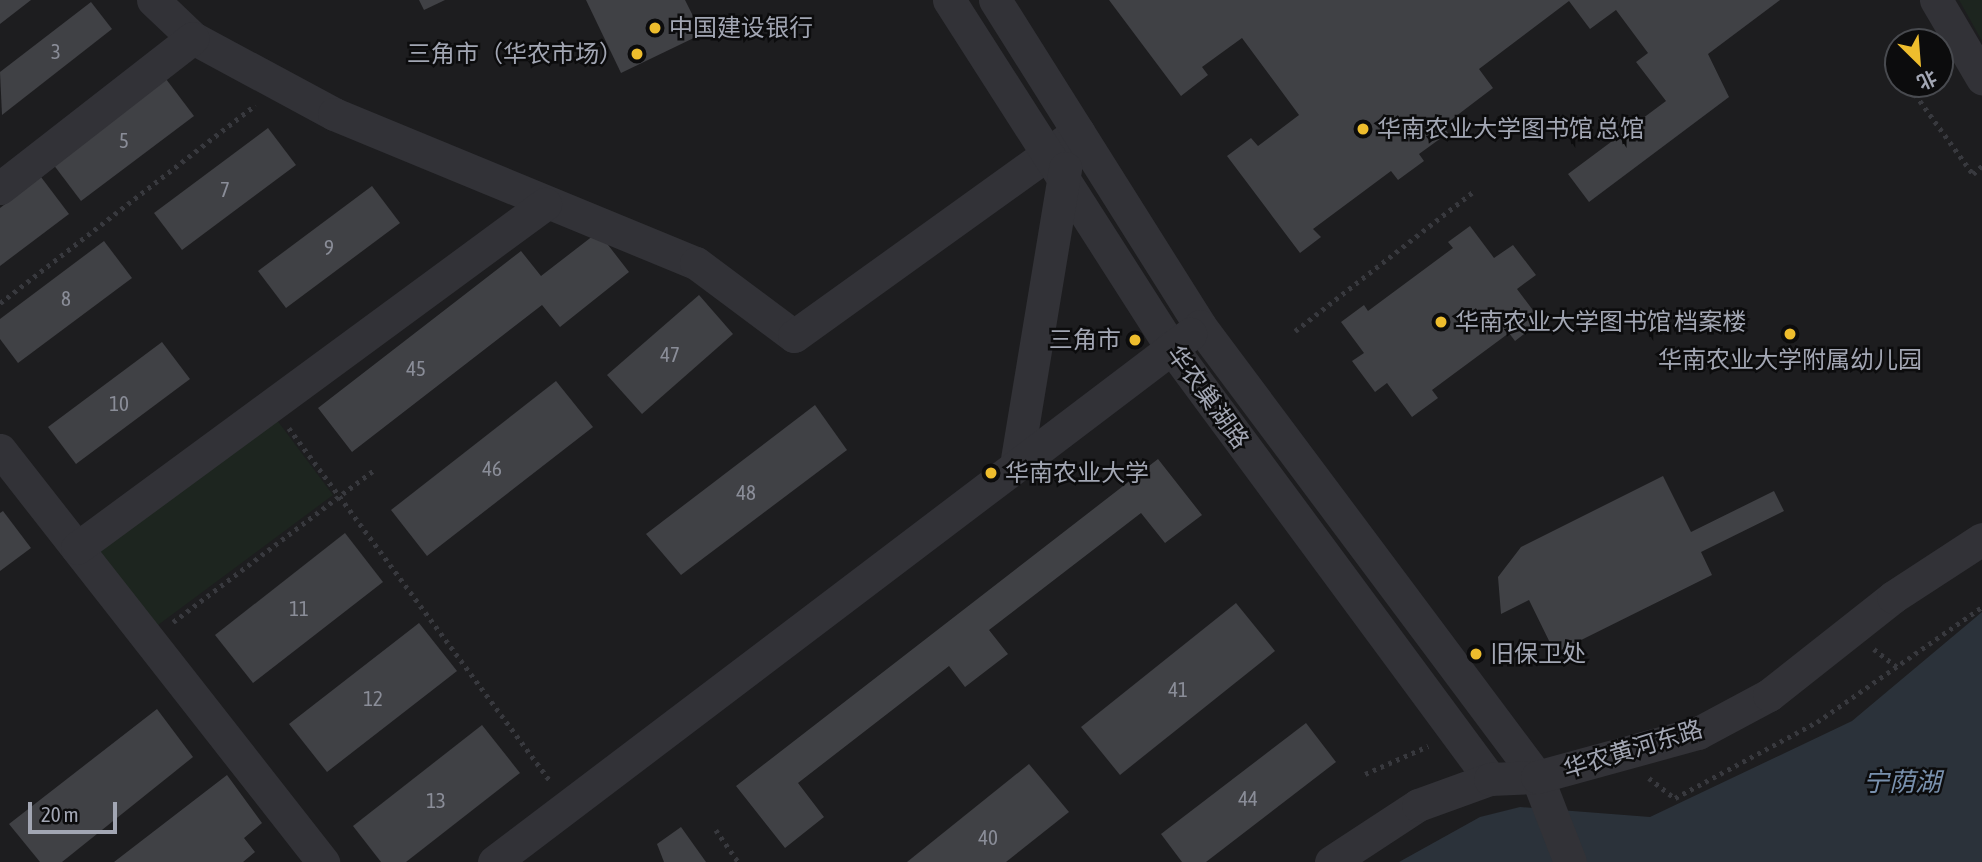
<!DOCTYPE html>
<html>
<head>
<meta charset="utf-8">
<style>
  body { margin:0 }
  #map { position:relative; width:1982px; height:862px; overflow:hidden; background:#111112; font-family:"Asap Condensed","Noto Sans SC",sans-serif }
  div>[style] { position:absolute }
  .built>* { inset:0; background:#1d1d1f }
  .green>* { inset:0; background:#1d251f }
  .water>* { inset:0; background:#2b323a }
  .building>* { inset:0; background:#404145 }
  .path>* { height:4.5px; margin-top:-2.25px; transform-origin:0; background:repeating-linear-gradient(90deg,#38393e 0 3.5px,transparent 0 8.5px) }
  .minor>* { height:33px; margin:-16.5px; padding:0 16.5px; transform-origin:16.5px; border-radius:16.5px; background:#323237 }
  .dots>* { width:19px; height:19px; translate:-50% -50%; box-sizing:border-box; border:4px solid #0c0c0d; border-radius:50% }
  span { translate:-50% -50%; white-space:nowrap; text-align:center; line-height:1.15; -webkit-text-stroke:5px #0c0c0d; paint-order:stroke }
  .number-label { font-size:21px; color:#8a8d98 }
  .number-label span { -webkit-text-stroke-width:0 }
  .poi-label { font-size:24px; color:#a2a6b3 }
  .left { translate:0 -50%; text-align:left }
  .right { translate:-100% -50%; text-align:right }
  .street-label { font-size:24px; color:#a2a6b3 }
  .water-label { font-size:26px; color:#7991ae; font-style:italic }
  .north { position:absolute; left:1884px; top:28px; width:70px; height:70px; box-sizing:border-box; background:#0c0c0d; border:2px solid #484a4f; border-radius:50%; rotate:155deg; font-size:19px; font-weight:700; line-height:28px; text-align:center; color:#a2a6b3 }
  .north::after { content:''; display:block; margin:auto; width:24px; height:32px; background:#eebd2d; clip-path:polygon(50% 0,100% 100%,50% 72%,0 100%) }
  .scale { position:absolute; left:28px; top:802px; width:89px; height:32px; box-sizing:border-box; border:4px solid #a2a6b3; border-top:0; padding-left:9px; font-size:21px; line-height:24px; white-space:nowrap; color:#a2a6b3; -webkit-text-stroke:5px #0c0c0d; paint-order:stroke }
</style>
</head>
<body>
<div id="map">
  <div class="built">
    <div style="clip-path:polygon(evenodd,0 0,1982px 0,1982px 862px,0 862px,0 0,1898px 42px,1940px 42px,1940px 84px,1898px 84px,1898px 42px)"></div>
  </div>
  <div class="green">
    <div style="clip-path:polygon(1959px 0,1982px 0,1982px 41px)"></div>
    <div style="clip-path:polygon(271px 412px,333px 495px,146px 634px,84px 551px)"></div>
  </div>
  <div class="water">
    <div style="clip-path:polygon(1982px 612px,1982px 862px,1399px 862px,1480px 817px,1520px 807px,1650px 817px,1852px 721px)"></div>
  </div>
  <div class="building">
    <div style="clip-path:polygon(0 0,31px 0,0 24px)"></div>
    <div style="clip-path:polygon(419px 0,445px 0,424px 10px)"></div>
    <div style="clip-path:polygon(586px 0,685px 0,702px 34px,621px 73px)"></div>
    <div style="clip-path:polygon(1109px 0,1780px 0,1708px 54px,1729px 97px,1589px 202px,1568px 174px,1666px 101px,1636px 62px,1648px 53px,1616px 10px,1590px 29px,1569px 1px,1479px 69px,1493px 88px,1443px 126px,1448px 133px,1419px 154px,1424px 161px,1398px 180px,1391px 171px,1313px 229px,1321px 237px,1300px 253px,1227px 156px,1251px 138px,1258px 146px,1299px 115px,1242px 38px,1202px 67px,1208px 75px,1181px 96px)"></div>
    <div style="clip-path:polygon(91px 2px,112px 29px,2px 115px,0 72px)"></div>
    <div style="clip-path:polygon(166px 79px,194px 116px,81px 201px,53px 164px)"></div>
    <div style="clip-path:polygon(268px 128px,296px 165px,182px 250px,154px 213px)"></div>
    <div style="clip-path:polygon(41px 177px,69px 214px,0 266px,0 208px)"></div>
    <div style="clip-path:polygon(372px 186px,400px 223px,286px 308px,258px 271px)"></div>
    <div style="clip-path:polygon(1470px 226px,1494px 258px,1513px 245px,1536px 275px,1517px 289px,1541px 321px,1515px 341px,1509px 333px,1432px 390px,1438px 398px,1412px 417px,1387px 383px,1375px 392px,1352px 361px,1364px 353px,1341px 322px,1364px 305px,1368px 311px,1453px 248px,1448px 242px)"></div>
    <div style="clip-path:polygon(598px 232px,629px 272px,560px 327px,542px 305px,352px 452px,318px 408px,521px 251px,541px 276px)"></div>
    <div style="clip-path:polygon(104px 241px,132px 278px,18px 363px,0 339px,0 319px)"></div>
    <div style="clip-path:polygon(699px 295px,733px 334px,642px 414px,607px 375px)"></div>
    <div style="clip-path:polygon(162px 342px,190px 379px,76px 464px,48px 427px)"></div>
    <div style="clip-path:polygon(556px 381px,593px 427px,427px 556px,391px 510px)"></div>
    <div style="clip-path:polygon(815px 405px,847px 450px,681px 575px,646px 534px)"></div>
    <div style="clip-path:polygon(1158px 459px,1202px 515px,1165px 543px,1141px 513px,989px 630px,1008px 654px,965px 687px,949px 666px,798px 783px,824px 817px,785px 848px,736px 786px)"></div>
    <div style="clip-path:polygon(1663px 476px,1691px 532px,1774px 491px,1784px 511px,1701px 552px,1712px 575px,1555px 653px,1529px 600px,1501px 614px,1498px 577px,1521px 547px)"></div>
    <div style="clip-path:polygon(3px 511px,31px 548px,0 571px,0 513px)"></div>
    <div style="clip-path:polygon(345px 533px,383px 582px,253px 683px,215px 635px)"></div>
    <div style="clip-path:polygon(1236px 603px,1275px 651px,1120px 775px,1081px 727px)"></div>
    <div style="clip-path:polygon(419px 623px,457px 671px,327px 772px,289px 724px)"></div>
    <div style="clip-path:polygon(157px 709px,193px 757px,62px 862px,40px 862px,9px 824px)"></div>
    <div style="clip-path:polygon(1306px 723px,1336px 762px,1206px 862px,1182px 862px,1161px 834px)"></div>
    <div style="clip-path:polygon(482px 725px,520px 773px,406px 862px,381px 862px,353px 826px)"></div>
    <div style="clip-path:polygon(1029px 764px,1069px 812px,1006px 862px,907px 862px)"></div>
    <div style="clip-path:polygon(227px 775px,262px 823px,244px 838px,255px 852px,243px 862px,114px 862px)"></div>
    <div style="clip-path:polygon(681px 827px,706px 862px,664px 862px,657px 844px)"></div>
  </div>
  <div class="path">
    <div style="left:1910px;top:87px;width:107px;rotate:54.1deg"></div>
    <div style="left:1973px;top:174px;width:12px;rotate:-42deg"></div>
    <div style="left:0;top:303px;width:323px;rotate:-37.8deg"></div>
    <div style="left:1295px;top:331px;width:226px;rotate:-38deg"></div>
    <div style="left:289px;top:428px;width:439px;rotate:53.5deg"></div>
    <div style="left:173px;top:622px;width:252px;rotate:-37.1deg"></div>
    <div style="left:1874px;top:649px;width:33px;rotate:38deg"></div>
    <div style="left:1365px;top:774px;width:69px;rotate:-24deg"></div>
    <div style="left:1649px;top:778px;width:33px;rotate:38deg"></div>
    <div style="left:1675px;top:798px;width:161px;rotate:-28.2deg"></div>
    <div style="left:1817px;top:722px;width:201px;rotate:-34.9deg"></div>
    <div style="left:716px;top:830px;width:39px;rotate:55deg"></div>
  </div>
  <div class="minor">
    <div style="left:153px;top:0;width:55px;rotate:43.5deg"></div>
    <div style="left:193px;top:38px;width:160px;rotate:28.3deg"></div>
    <div style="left:334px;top:114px;width:391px;rotate:22.4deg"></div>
    <div style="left:696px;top:263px;width:122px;rotate:36.7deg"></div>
    <div style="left:794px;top:336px;width:350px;rotate:-35.7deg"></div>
    <div style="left:949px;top:0;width:412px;rotate:57.4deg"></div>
    <div style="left:1171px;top:347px;width:537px;rotate:53.56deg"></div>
    <div style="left:995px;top:0;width:385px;rotate:57.8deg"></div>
    <div style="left:1200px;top:326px;width:563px;rotate:53.23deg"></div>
    <div style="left:1537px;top:777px;width:91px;rotate:68.8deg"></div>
    <div style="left:1936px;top:0;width:91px;rotate:59.5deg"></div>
    <div style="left:0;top:188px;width:244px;rotate:-37.9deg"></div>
    <div style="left:0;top:450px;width:524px;rotate:51.9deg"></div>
    <div style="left:1017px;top:459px;width:295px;rotate:-80.6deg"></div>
    <div style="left:77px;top:548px;width:581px;rotate:-36.32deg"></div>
    <div style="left:494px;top:862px;width:874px;rotate:-37.18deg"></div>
    <div style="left:1331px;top:862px;width:104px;rotate:-33.2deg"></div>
    <div style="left:1418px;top:805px;width:77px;rotate:-19.9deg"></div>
    <div style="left:1490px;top:779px;width:47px;rotate:-2.4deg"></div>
    <div style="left:1537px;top:777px;width:167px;rotate:-15.3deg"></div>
    <div style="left:1698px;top:733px;width:81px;rotate:-28.2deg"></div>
    <div style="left:1769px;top:695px;width:158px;rotate:-38.3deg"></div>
    <div style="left:1893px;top:597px;width:106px;rotate:-33.1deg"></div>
  </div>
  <div class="dots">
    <div style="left:655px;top:28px;background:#eebd2d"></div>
    <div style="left:637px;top:54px;background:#eebd2d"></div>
    <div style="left:1363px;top:129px;background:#eebd2d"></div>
    <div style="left:1441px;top:322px;background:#eebd2d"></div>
    <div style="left:1790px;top:334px;background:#eebd2d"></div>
    <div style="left:1135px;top:340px;background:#eebd2d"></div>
    <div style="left:991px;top:473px;background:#eebd2d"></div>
    <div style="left:1476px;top:654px;background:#eebd2d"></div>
  </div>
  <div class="number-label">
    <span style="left:56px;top:51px">3</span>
    <span style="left:124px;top:140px">5</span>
    <span style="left:225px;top:189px">7</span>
    <span style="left:329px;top:247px">9</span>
    <span style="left:66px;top:298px">8</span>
    <span style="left:670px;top:354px">47</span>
    <span style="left:416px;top:368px">45</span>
    <span style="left:119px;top:403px">10</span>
    <span style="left:492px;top:468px">46</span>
    <span style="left:746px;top:492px">48</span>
    <span style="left:299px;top:608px">11</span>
    <span style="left:1178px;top:689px">41</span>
    <span style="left:373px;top:698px">12</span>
    <span style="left:1248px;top:798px">44</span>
    <span style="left:436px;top:800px">13</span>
    <span style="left:988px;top:837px">40</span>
  </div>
  <div class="poi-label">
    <span class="left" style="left:669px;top:28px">中国建设银行</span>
    <span class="right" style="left:623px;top:54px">三角市（华农市场）</span>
    <span class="left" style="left:1377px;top:129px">华南农业大学图书馆 总馆</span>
    <span class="left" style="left:1455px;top:322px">华南农业大学图书馆 档案楼</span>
    <span class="right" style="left:1121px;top:340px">三角市</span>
    <span style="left:1790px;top:360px">华南农业大学附属幼儿园</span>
    <span class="left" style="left:1005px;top:473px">华南农业大学</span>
    <span class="left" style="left:1490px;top:654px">旧保卫处</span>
  </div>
  <div class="street-label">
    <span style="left:1208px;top:397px;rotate:54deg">华农巢湖路</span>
    <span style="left:1633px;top:749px;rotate:-17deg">华农黄河东路</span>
  </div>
  <div class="water-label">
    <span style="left:1902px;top:783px">宁荫湖</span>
  </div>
  <div class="north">北</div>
  <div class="scale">20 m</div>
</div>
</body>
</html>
